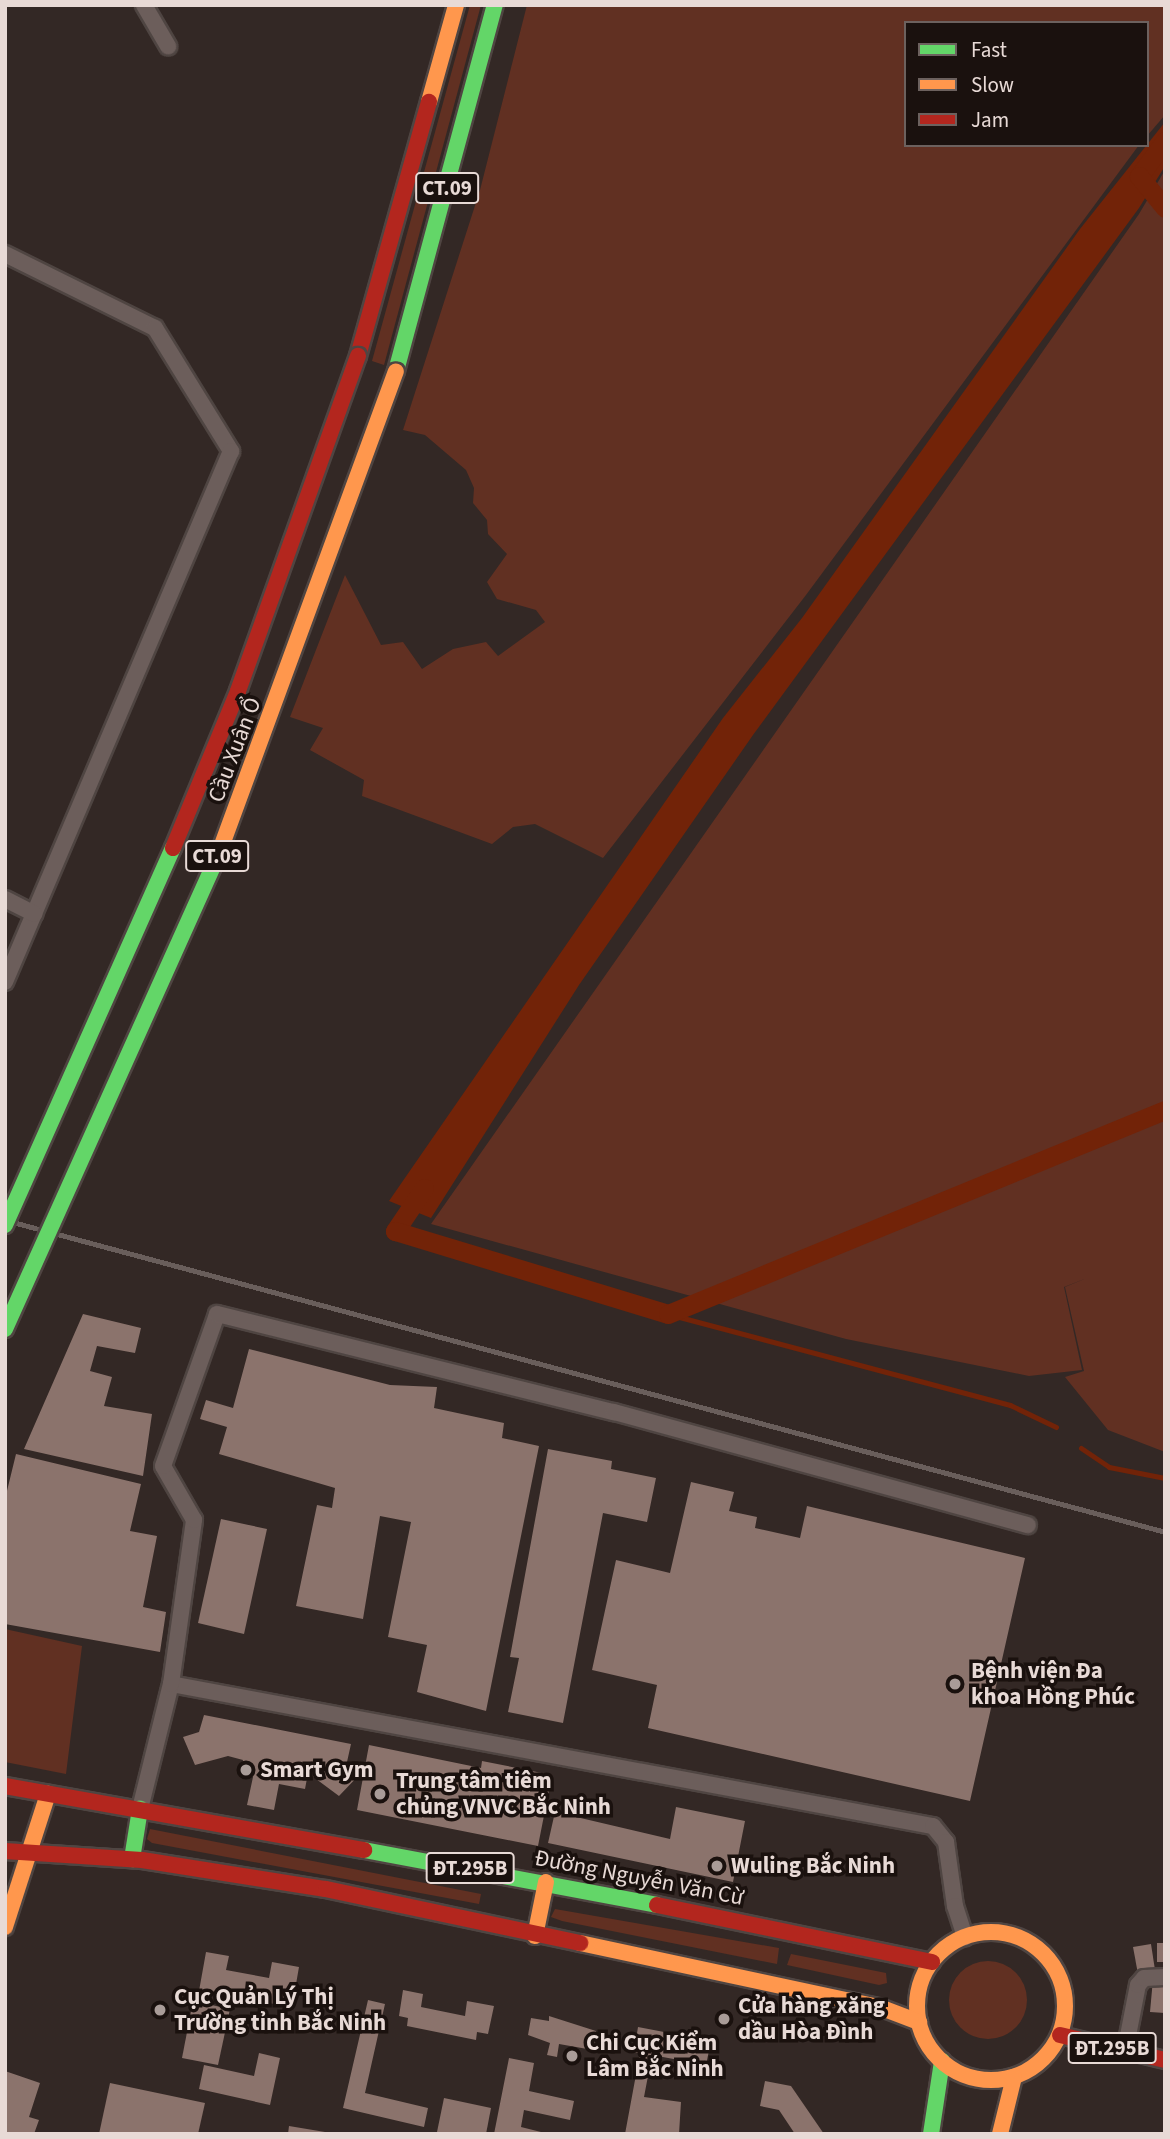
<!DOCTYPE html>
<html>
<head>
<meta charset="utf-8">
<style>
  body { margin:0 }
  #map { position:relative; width:1170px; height:2139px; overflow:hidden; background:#332825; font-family:"Source Sans 3",sans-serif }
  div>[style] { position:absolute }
  .green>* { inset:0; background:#613022 }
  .round { border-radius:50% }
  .water>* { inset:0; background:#722308 }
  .stream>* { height:5px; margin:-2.5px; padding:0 2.5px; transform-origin:2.5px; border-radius:2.5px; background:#722308 }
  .canal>* { height:19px; margin:-9.5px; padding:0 9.5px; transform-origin:9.5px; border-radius:9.5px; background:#722308 }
  .building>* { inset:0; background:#8b736c }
  .roads { filter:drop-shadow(2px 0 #4f4542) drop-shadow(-2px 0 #4f4542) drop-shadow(0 2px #4f4542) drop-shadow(0 -2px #4f4542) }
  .street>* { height:16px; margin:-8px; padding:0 8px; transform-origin:8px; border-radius:8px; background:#6c5e5b }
  .fast>* { height:16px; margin:-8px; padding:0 8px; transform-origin:8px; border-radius:8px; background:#63d668 }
  .slow>* { height:16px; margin:-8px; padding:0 8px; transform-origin:8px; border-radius:8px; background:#ff974d }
  .slow>.ring { margin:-8px; padding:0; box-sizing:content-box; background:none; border:16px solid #ff974d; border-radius:50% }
  .jam>* { height:16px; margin:-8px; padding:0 8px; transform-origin:8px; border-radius:8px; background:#b3261e }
  .rail>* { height:5px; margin:-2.5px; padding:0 2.5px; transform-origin:2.5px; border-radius:2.5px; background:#695e5b }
  .bridges { filter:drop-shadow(2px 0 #4f4542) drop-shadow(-2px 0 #4f4542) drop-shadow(0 2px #4f4542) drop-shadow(0 -2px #4f4542) }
  .fast-bridge>* { height:16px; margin:-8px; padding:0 8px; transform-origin:8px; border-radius:8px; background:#63d668 }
  .slow-bridge>* { height:16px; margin:-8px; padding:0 8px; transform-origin:8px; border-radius:8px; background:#ff974d }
  .jam-bridge>* { height:16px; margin:-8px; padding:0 8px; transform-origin:8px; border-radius:8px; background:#b3261e }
  .dots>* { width:19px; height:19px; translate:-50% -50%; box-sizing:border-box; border:4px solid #1a110e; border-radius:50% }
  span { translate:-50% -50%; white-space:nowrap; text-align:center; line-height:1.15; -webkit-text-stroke:7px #1a110e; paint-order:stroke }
  .shield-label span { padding:2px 5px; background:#1a110e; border:2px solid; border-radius:5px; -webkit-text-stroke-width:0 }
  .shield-label { font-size:21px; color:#e8dad6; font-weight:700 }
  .street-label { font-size:23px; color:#e8dad6 }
  .poi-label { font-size:23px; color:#e8dad6; font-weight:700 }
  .left { translate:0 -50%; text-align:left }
  .frame { position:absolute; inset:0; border:7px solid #e8dad6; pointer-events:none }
  .legend { position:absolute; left:904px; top:21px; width:245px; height:126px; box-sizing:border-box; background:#1a110e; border:2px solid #6c615e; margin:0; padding:9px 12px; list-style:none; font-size:21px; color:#e8dad6 }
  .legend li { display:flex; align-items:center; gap:14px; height:35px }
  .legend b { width:35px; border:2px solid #6c615e }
</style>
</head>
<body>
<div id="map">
  <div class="green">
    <div style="clip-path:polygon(470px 5px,481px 5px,384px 365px,372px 361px)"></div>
    <div style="clip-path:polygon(527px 5px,1165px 5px,1165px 115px,1147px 136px,1147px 23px,906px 23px,906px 145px,1139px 145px,806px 595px,603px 858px,535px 824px,513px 827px,492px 844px,362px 796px,364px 780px,310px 750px,323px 728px,290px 717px,345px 575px,381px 645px,403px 642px,422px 669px,453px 649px,486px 642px,498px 656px,545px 622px,536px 610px,497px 599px,487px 582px,507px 554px,488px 534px,487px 520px,473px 503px,474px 488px,466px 470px,425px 435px,403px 430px,480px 190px)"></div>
    <div style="clip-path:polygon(1165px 170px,1165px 1452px,1108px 1430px,1065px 1377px,1084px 1371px,1065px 1287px,1087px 1278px,1064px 1287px,1082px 1370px,1029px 1376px,846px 1339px,431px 1224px,1139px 214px)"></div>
    <div style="clip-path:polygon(5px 1629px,82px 1646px,66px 1774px,5px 1762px)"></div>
    <div style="clip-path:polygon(150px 1829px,481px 1894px,479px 1904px,152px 1843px,147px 1839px)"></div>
    <div style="clip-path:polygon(555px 1909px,779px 1948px,777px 1964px,562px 1921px,551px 1917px)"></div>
    <div style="clip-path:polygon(791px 1954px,886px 1973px,887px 1983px,879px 1985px,787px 1965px)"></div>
    <div class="round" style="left:949px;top:1961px;width:78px;height:78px"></div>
  </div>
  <div class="water">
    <div style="clip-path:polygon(1165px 122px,1165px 166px,1139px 208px,753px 735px,579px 985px,431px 1218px,389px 1201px,723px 718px,802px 618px,1080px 229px)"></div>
  </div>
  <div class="stream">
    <div style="left:668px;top:1314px;width:354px;rotate:14.9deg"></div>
    <div style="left:1010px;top:1405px;width:51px;rotate:25.6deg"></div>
    <div style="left:1081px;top:1448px;width:34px;rotate:34deg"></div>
    <div style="left:1109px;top:1467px;width:57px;rotate:11.1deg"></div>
  </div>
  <div class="canal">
    <div style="left:1165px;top:141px;width:44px;rotate:126.6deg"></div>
    <div style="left:1139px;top:176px;width:41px;rotate:50.9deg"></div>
    <div style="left:424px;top:1188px;width:52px;rotate:124deg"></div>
    <div style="left:395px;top:1231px;width:285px;rotate:16.9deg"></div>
    <div style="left:668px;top:1314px;width:537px;rotate:-22.32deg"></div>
  </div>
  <div class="building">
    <div style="clip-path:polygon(83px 1314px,141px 1328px,135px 1353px,97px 1346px,90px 1371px,112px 1377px,104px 1406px,152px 1414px,143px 1476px,24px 1449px)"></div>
    <div style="clip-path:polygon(249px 1349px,390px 1385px,437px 1387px,434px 1408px,504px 1423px,502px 1438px,539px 1446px,486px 1711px,417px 1692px,427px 1645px,388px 1637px,411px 1522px,380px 1516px,363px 1619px,296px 1606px,317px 1505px,332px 1508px,335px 1488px,219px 1454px,227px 1427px,200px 1419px,206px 1400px,233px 1408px)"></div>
    <div style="clip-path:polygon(548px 1449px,612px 1461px,611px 1469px,656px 1478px,647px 1522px,603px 1513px,563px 1723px,508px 1712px,519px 1658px,510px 1657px)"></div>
    <div style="clip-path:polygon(16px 1454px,141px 1484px,130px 1531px,157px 1536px,143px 1607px,166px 1612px,160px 1652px,5px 1624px,5px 1499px)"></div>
    <div style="clip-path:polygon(691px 1482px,734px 1492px,729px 1511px,757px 1517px,755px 1528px,800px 1538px,807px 1506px,1025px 1558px,970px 1801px,648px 1728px,657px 1685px,592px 1670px,616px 1560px,670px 1573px)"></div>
    <div style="clip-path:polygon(221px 1519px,267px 1529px,244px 1634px,198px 1623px)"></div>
    <div style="clip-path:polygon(204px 1715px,351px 1744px,347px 1762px,361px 1773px,339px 1796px,308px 1773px,305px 1789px,279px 1784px,274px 1810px,247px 1805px,253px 1777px,240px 1774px,243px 1760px,228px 1756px,195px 1765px,183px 1737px,199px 1732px)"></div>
    <div style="clip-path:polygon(369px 1745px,481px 1768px,482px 1761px,552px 1775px,538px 1846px,357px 1810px)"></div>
    <div style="clip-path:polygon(676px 1807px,745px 1821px,733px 1882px,548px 1843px,555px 1812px,670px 1839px)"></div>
    <div style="clip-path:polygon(1157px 1943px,1165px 1943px,1165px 1962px,1157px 1962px)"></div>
    <div style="clip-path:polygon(1151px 1944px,1155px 1970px,1138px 1974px,1133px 1947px)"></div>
    <div style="clip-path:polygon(206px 1952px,229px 1956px,226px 1970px,269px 1978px,272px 1962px,299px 1967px,292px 2007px,199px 1991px)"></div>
    <div style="clip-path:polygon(1153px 1979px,1165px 1980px,1165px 2013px,1150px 2012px)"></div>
    <div style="clip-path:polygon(403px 1990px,423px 1994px,421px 2007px,465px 2016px,467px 2001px,494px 2006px,488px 2034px,477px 2032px,476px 2040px,407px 2026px,408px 2018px,399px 2016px)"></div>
    <div style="clip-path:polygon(368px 2000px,385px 2004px,365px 2093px,428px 2108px,424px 2127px,343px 2108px)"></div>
    <div style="clip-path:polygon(193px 2001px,230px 2009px,218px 2065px,182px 2058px)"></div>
    <div style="clip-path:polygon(549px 2016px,596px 2031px,593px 2050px,559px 2044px,557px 2057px,547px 2055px,550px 2043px,528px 2035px,531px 2018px,549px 2021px)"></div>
    <div style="clip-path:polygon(638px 2027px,711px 2041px,706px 2065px,652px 2055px,644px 2097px,681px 2102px,679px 2134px,625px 2134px,640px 2053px,634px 2052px)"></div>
    <div style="clip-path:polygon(259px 2053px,280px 2058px,270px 2105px,199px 2089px,204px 2065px,254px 2076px)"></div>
    <div style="clip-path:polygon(509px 2058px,534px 2063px,529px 2091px,574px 2101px,570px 2120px,524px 2110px,521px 2127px,549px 2134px,494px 2134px)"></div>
    <div style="clip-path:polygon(5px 2071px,40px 2083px,29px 2117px,39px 2120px,34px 2134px,5px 2134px)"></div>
    <div style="clip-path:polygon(765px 2081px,791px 2086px,824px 2134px,795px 2134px,779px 2110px,760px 2106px)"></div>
    <div style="clip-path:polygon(110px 2083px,205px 2103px,198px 2134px,99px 2134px)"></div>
    <div style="clip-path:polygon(444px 2098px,491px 2108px,486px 2134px,437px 2132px)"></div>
    <div style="clip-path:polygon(289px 2126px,325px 2132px,324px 2134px,288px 2134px)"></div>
  </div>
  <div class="roads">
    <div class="street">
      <div style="left:144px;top:5px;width:48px;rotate:59.7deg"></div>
      <div style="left:5px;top:254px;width:167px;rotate:26.3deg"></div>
      <div style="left:155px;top:328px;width:145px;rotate:58.3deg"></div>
      <div style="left:231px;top:451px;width:577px;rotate:113.06deg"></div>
      <div style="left:5px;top:899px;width:33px;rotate:27deg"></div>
      <div style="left:171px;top:1684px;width:775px;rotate:10.56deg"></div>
      <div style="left:933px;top:1826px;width:21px;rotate:51deg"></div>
      <div style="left:946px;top:1842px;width:65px;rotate:82deg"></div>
      <div style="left:955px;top:1906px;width:33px;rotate:72deg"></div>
      <div style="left:140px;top:1809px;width:129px;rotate:-76.1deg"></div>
      <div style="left:171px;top:1684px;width:166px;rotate:-82deg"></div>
      <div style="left:194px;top:1520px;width:62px;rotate:-119.9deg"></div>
      <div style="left:163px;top:1466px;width:161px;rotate:-70.4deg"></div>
      <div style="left:217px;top:1314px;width:409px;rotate:13.9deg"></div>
      <div style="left:614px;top:1412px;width:429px;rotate:15.3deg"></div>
      <div style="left:1125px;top:2051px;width:67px;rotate:-78.9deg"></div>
      <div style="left:1138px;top:1985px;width:9px;rotate:-49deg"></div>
      <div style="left:1144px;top:1978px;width:21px;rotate:-3deg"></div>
    </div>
    <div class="fast">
      <div style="left:396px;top:371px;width:379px;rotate:-74.9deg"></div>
      <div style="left:364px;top:1850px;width:298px;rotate:10.6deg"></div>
      <div style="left:132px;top:1859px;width:51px;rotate:-80.9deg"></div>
      <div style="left:931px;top:2134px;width:74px;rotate:-81.4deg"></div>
    </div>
    <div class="slow">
      <div style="left:429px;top:102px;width:101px;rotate:-74.4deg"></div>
      <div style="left:5px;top:1927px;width:140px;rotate:-72.1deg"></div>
      <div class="ring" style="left:917px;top:1932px;width:132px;height:132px"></div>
      <div style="left:535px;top:1936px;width:55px;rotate:-78.5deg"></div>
      <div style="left:580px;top:1943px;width:309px;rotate:12.1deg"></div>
      <div style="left:882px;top:2008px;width:40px;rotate:21deg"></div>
      <div style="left:1000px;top:2134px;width:59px;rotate:-76.2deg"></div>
    </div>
    <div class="jam">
      <div style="left:358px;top:356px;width:264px;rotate:-74.4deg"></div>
      <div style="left:5px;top:1786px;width:365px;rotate:10.1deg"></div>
      <div style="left:5px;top:1851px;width:137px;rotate:3.8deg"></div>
      <div style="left:142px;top:1860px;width:186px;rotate:9deg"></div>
      <div style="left:326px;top:1889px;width:260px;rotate:12deg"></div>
      <div style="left:657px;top:1905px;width:281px;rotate:11.7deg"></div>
      <div style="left:1060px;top:2035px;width:108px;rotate:13.4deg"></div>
    </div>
  </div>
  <div class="rail">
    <div style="left:5px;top:1220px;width:1201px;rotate:15.05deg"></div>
  </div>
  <div class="bridges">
    <div class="fast-bridge">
      <div style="left:5px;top:1225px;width:413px;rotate:-66deg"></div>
      <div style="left:5px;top:1329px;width:522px;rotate:-65.79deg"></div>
    </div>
    <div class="slow-bridge">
      <div style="left:219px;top:853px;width:513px;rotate:-69.84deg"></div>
    </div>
    <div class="jam-bridge">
      <div style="left:173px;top:848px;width:170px;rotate:-67.5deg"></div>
      <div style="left:238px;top:691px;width:356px;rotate:-70.3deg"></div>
    </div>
  </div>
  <div class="dots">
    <div style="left:955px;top:1684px;background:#a99c98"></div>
    <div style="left:246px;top:1770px;background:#a99c98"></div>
    <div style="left:380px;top:1794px;background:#a99c98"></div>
    <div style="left:717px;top:1866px;background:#a99c98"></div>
    <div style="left:160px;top:2010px;background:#a99c98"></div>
    <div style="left:724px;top:2019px;background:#a99c98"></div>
    <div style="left:572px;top:2056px;background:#a99c98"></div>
  </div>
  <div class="shield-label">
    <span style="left:447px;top:188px">CT.09</span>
    <span style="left:217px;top:856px">CT.09</span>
    <span style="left:470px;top:1868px">ĐT.295B</span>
    <span style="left:1112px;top:2048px">ĐT.295B</span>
  </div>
  <div class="street-label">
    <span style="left:235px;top:750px;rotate:-69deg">Cầu Xuân Ổ</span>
    <span style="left:639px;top:1878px;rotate:11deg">Đường Nguyễn Văn Cừ</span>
  </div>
  <div class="poi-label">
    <span class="left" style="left:971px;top:1684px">Bệnh viện Đa<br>khoa Hồng Phúc</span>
    <span class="left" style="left:260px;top:1770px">Smart Gym</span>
    <span class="left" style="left:396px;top:1794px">Trung tâm tiêm<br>chủng VNVC Bắc Ninh</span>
    <span class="left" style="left:731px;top:1866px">Wuling Bắc Ninh</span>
    <span class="left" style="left:174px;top:2010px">Cục Quản Lý Thị<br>Trường tỉnh Bắc Ninh</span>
    <span class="left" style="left:738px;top:2019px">Cửa hàng xăng<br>dầu Hòa Đình</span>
    <span class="left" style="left:586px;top:2056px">Chi Cục Kiểm<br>Lâm Bắc Ninh</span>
  </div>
  <div class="frame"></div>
  <ul class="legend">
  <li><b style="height:9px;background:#63d668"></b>Fast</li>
  <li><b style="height:9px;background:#ff974d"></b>Slow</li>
  <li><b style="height:9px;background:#b3261e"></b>Jam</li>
  </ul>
</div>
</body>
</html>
